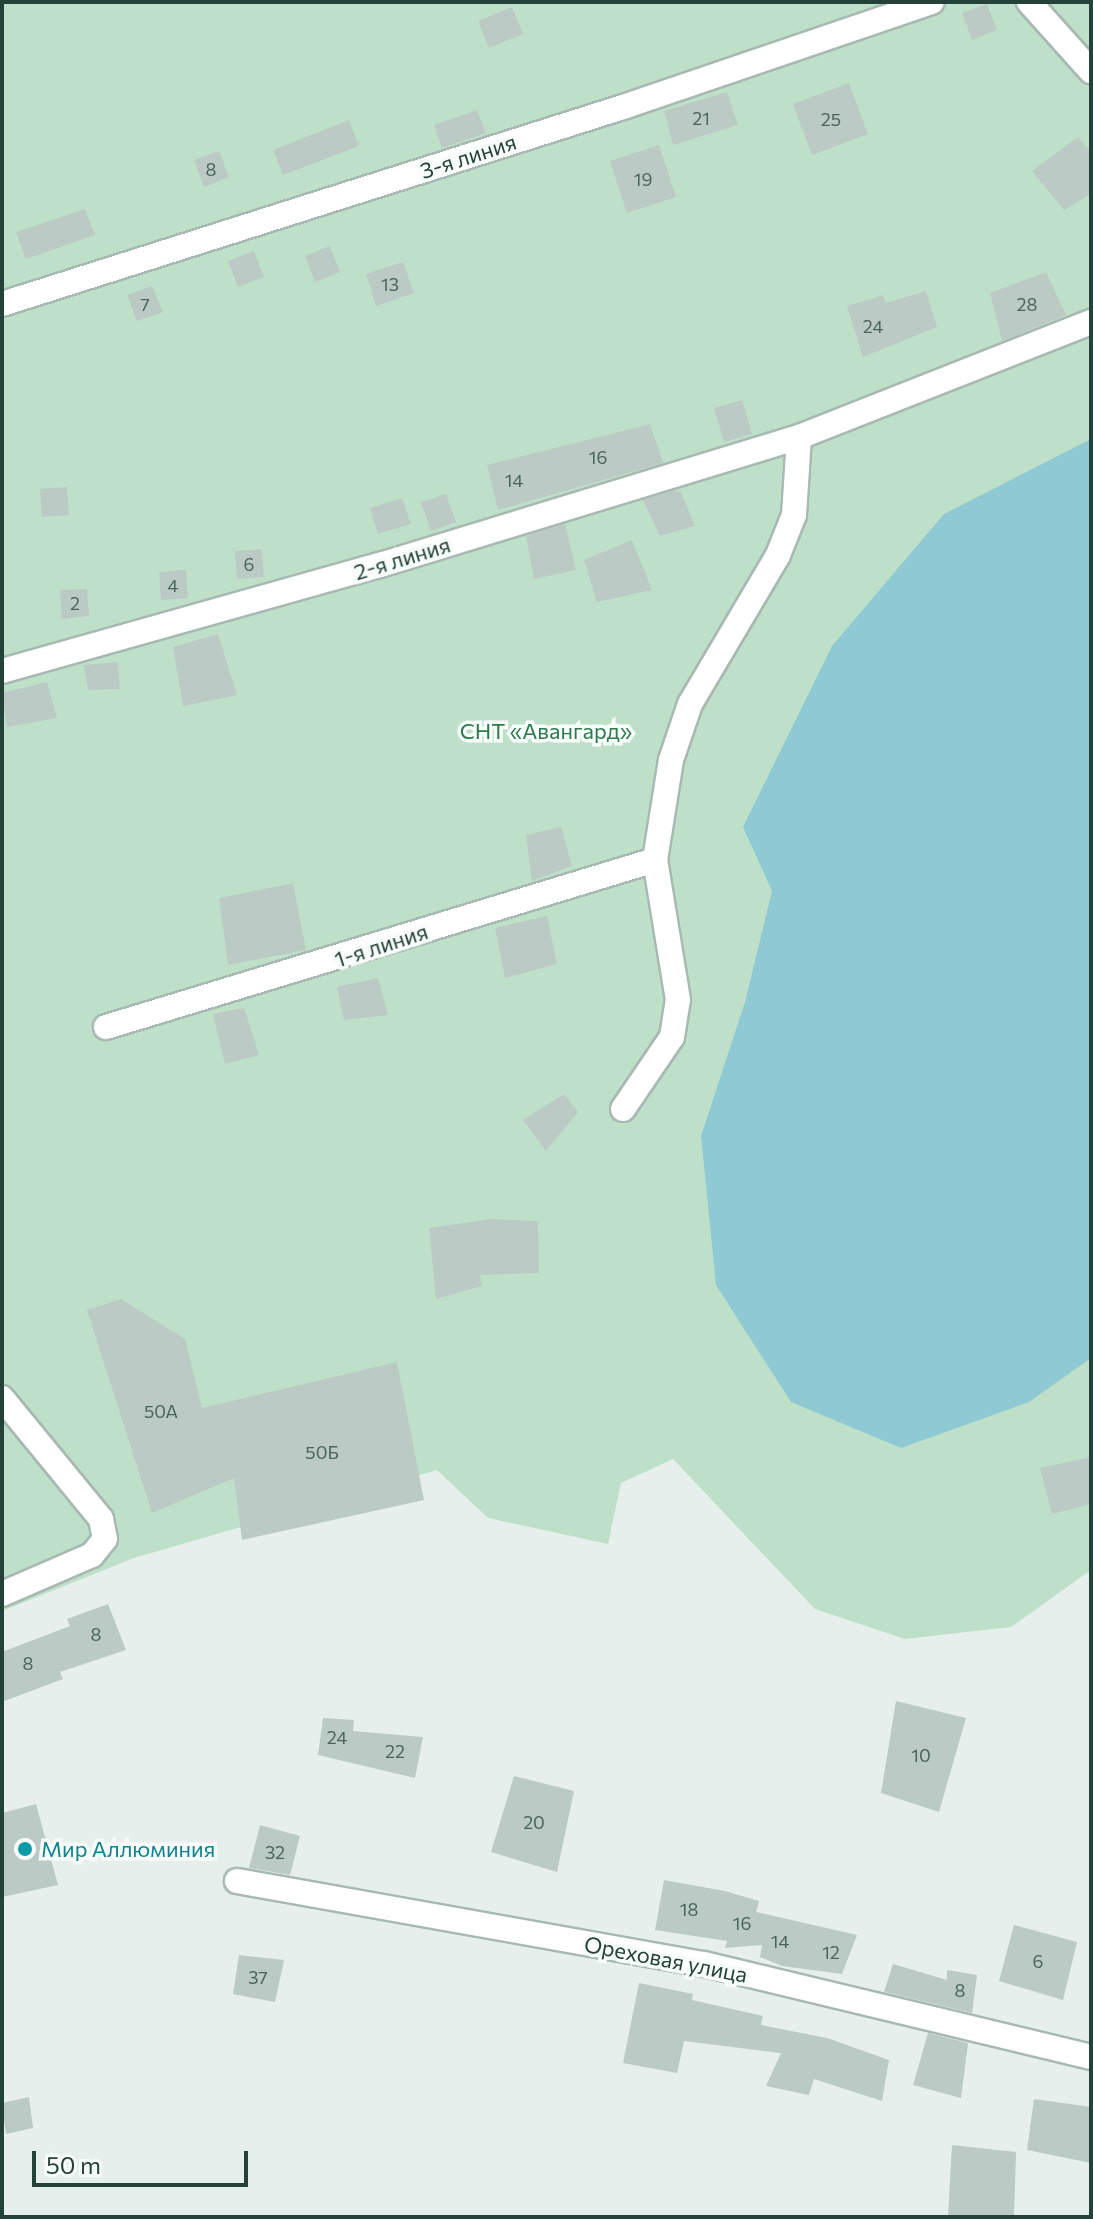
<!DOCTYPE html>
<html>
<head>
<meta charset="utf-8">
<style>
  body { margin:0 }
  #map { position:relative; width:1093px; height:2219px; overflow:hidden; background:#e6efeb; font-family:Commissioner,sans-serif }
  div>[style] { position:absolute }
  .green>* { inset:0; background:#bfe0c8 }
  .water>* { inset:0; background:#8ec9d4 }
  .building>* { inset:0; background:#bbcac4 }
  .roads { filter:drop-shadow(2px 0 #a8b8b2) drop-shadow(-2px 0 #a8b8b2) drop-shadow(0 2px #a8b8b2) drop-shadow(0 -2px #a8b8b2) }
  .street>* { height:24px; margin:-12px; padding:0 12px; transform-origin:12px; border-radius:12px; background:#fff }
  .dots>* { width:22px; height:22px; translate:-50% -50%; box-sizing:border-box; border:4px solid #f7fbf9; border-radius:50% }
  span { translate:-50% -50%; white-space:nowrap; text-align:center; line-height:1.15; -webkit-text-stroke:7px #f7fbf9; paint-order:stroke }
  .number-label { font-size:18px; color:#4a645c }
  .number-label span { -webkit-text-stroke-width:0 }
  .street-label { font-size:22px; color:#24423a }
  .park-label { font-size:22px; color:#2d7a4b }
  .culture-label { font-size:22px; color:#0d838f }
  .left { translate:0 -50%; text-align:left }
  .frame { position:absolute; inset:0; border:4px solid #24423a; pointer-events:none }
  .scale { position:absolute; left:32px; top:2151px; width:216px; height:36px; box-sizing:border-box; border:4px solid #24423a; border-top:0; padding-left:10px; font-size:24px; line-height:28px; white-space:nowrap; color:#24423a; -webkit-text-stroke:6px #f7fbf9; paint-order:stroke }
</style>
</head>
<body>
<div id="map">
  <div class="green">
    <div style="clip-path:polygon(2px 2px,1091px 2px,1091px 1570px,1011px 1627px,905px 1639px,815px 1609px,673px 1459px,621px 1483px,608px 1544px,488px 1518px,437px 1470px,134px 1558px,2px 1611px)"></div>
  </div>
  <div class="water">
    <div style="clip-path:polygon(1091px 439px,1091px 1358px,1029px 1402px,901px 1448px,791px 1402px,716px 1285px,701px 1136px,745px 1002px,772px 891px,743px 827px,832px 646px,944px 514px)"></div>
  </div>
  <div class="building">
    <div style="clip-path:polygon(987px 4px,997px 30px,972px 40px,962px 13px)"></div>
    <div style="clip-path:polygon(512px 7px,523px 34px,489px 48px,478px 21px)"></div>
    <div style="clip-path:polygon(849px 83px,868px 134px,812px 155px,793px 104px)"></div>
    <div style="clip-path:polygon(727px 92px,738px 125px,673px 145px,664px 111px)"></div>
    <div style="clip-path:polygon(477px 110px,486px 133px,442px 148px,434px 125px)"></div>
    <div style="clip-path:polygon(349px 120px,359px 146px,283px 175px,273px 150px)"></div>
    <div style="clip-path:polygon(1078px 137px,1091px 152px,1091px 194px,1064px 210px,1032px 171px)"></div>
    <div style="clip-path:polygon(659px 145px,676px 197px,627px 213px,610px 161px)"></div>
    <div style="clip-path:polygon(219px 151px,229px 177px,204px 187px,194px 160px)"></div>
    <div style="clip-path:polygon(85px 209px,95px 235px,26px 259px,16px 232px)"></div>
    <div style="clip-path:polygon(330px 246px,340px 272px,315px 282px,305px 256px)"></div>
    <div style="clip-path:polygon(254px 251px,264px 277px,238px 287px,228px 261px)"></div>
    <div style="clip-path:polygon(403px 262px,414px 293px,376px 306px,366px 274px)"></div>
    <div style="clip-path:polygon(1046px 272px,1066px 315px,1002px 341px,990px 293px)"></div>
    <div style="clip-path:polygon(152px 286px,163px 312px,137px 321px,127px 295px)"></div>
    <div style="clip-path:polygon(926px 291px,937px 327px,863px 357px,847px 306px,883px 295px,886px 303px)"></div>
    <div style="clip-path:polygon(742px 400px,752px 434px,724px 442px,714px 408px)"></div>
    <div style="clip-path:polygon(650px 424px,663px 463px,498px 510px,487px 465px)"></div>
    <div style="clip-path:polygon(67px 487px,69px 515px,42px 517px,40px 489px)"></div>
    <div style="clip-path:polygon(673px 491px,681px 492px,695px 526px,660px 536px,643px 500px)"></div>
    <div style="clip-path:polygon(446px 494px,456px 522px,431px 531px,421px 502px)"></div>
    <div style="clip-path:polygon(402px 498px,411px 524px,378px 534px,370px 508px)"></div>
    <div style="clip-path:polygon(565px 524px,576px 570px,534px 579px,526px 536px)"></div>
    <div style="clip-path:polygon(632px 540px,652px 590px,597px 602px,584px 560px)"></div>
    <div style="clip-path:polygon(262px 549px,264px 577px,237px 579px,235px 551px)"></div>
    <div style="clip-path:polygon(186px 570px,188px 598px,161px 600px,159px 572px)"></div>
    <div style="clip-path:polygon(87px 589px,89px 616px,62px 619px,60px 590px)"></div>
    <div style="clip-path:polygon(218px 634px,237px 695px,183px 706px,173px 647px)"></div>
    <div style="clip-path:polygon(118px 662px,120px 689px,88px 690px,84px 665px)"></div>
    <div style="clip-path:polygon(47px 682px,57px 718px,7px 727px,2px 693px)"></div>
    <div style="clip-path:polygon(561px 827px,572px 866px,532px 881px,526px 835px)"></div>
    <div style="clip-path:polygon(293px 883px,306px 950px,228px 965px,219px 898px)"></div>
    <div style="clip-path:polygon(547px 916px,557px 964px,505px 978px,495px 928px)"></div>
    <div style="clip-path:polygon(378px 978px,388px 1015px,344px 1020px,337px 987px)"></div>
    <div style="clip-path:polygon(244px 1008px,259px 1055px,225px 1064px,213px 1014px)"></div>
    <div style="clip-path:polygon(564px 1094px,578px 1112px,546px 1151px,523px 1120px)"></div>
    <div style="clip-path:polygon(491px 1219px,538px 1221px,539px 1273px,480px 1275px,482px 1286px,436px 1299px,429px 1228px)"></div>
    <div style="clip-path:polygon(121px 1299px,185px 1339px,202px 1408px,397px 1362px,424px 1500px,242px 1540px,234px 1478px,152px 1513px,87px 1310px)"></div>
    <div style="clip-path:polygon(1091px 1457px,1091px 1504px,1052px 1514px,1040px 1468px)"></div>
    <div style="clip-path:polygon(108px 1604px,126px 1650px,60px 1672px,63px 1679px,2px 1702px,2px 1652px,70px 1626px,67px 1619px)"></div>
    <div style="clip-path:polygon(896px 1701px,966px 1718px,939px 1812px,881px 1793px)"></div>
    <div style="clip-path:polygon(323px 1718px,354px 1720px,353px 1731px,423px 1737px,415px 1778px,318px 1755px)"></div>
    <div style="clip-path:polygon(514px 1776px,574px 1791px,557px 1872px,491px 1852px)"></div>
    <div style="clip-path:polygon(36px 1804px,58px 1885px,2px 1897px,2px 1813px)"></div>
    <div style="clip-path:polygon(260px 1825px,300px 1836px,290px 1875px,249px 1868px)"></div>
    <div style="clip-path:polygon(664px 1880px,725px 1891px,759px 1901px,756px 1912px,857px 1935px,842px 1974px,782px 1966px,760px 1957px,762px 1945px,725px 1948px,727px 1941px,655px 1930px)"></div>
    <div style="clip-path:polygon(1014px 1925px,1077px 1942px,1063px 2000px,999px 1981px)"></div>
    <div style="clip-path:polygon(239px 1955px,284px 1960px,275px 2002px,233px 1994px)"></div>
    <div style="clip-path:polygon(893px 1964px,947px 1980px,947px 1970px,977px 1975px,972px 2013px,884px 1992px)"></div>
    <div style="clip-path:polygon(639px 1983px,693px 1994px,692px 2000px,763px 2016px,761px 2025px,827px 2038px,889px 2060px,882px 2101px,814px 2079px,809px 2095px,766px 2086px,781px 2053px,684px 2041px,677px 2073px,623px 2063px)"></div>
    <div style="clip-path:polygon(928px 2033px,968px 2043px,961px 2098px,913px 2085px)"></div>
    <div style="clip-path:polygon(29px 2097px,33px 2128px,6px 2134px,2px 2103px)"></div>
    <div style="clip-path:polygon(1034px 2099px,1091px 2107px,1091px 2163px,1027px 2150px)"></div>
    <div style="clip-path:polygon(952px 2145px,1016px 2152px,1014px 2217px,948px 2217px)"></div>
  </div>
  <div class="roads">
    <div class="street">
      <div style="left:1029px;top:2px;width:93px;rotate:48.1deg"></div>
      <div style="left:2px;top:304px;width:651px;rotate:-17.6deg"></div>
      <div style="left:623px;top:107px;width:326px;rotate:-18.8deg"></div>
      <div style="left:2px;top:671px;width:393px;rotate:-15.7deg"></div>
      <div style="left:380px;top:565px;width:438px;rotate:-17deg"></div>
      <div style="left:106px;top:1027px;width:574px;rotate:-16.92deg"></div>
      <div style="left:623px;top:1109px;width:87px;rotate:-55.8deg"></div>
      <div style="left:672px;top:1037px;width:37px;rotate:-81deg"></div>
      <div style="left:678px;top:1000px;width:142px;rotate:-99.3deg"></div>
      <div style="left:655px;top:860px;width:101px;rotate:-80.9deg"></div>
      <div style="left:671px;top:760px;width:59px;rotate:-71.3deg"></div>
      <div style="left:690px;top:704px;width:173px;rotate:-59.4deg"></div>
      <div style="left:778px;top:555px;width:43px;rotate:-68.2deg"></div>
      <div style="left:794px;top:515px;width:78px;rotate:-86.3deg"></div>
      <div style="left:799px;top:437px;width:314px;rotate:-21.5deg"></div>
      <div style="left:2px;top:1398px;width:156px;rotate:50.7deg"></div>
      <div style="left:101px;top:1519px;width:20px;rotate:79deg"></div>
      <div style="left:105px;top:1539px;width:21px;rotate:129deg"></div>
      <div style="left:92px;top:1555px;width:98px;rotate:156.6deg"></div>
      <div style="left:237px;top:1881px;width:474px;rotate:10.1deg"></div>
      <div style="left:704px;top:1964px;width:398px;rotate:13.5deg"></div>
    </div>
  </div>
  <div class="dots">
    <div style="left:25px;top:1849px;background:#0f9aa8"></div>
  </div>
  <div class="number-label">
    <span style="left:701px;top:118px">21</span>
    <span style="left:831px;top:119px">25</span>
    <span style="left:211px;top:169px">8</span>
    <span style="left:643px;top:179px">19</span>
    <span style="left:390px;top:284px">13</span>
    <span style="left:145px;top:304px">7</span>
    <span style="left:1027px;top:304px">28</span>
    <span style="left:873px;top:326px">24</span>
    <span style="left:598px;top:457px">16</span>
    <span style="left:514px;top:480px">14</span>
    <span style="left:249px;top:564px">6</span>
    <span style="left:173px;top:585px">4</span>
    <span style="left:75px;top:603px">2</span>
    <span style="left:161px;top:1411px">50А</span>
    <span style="left:322px;top:1452px">50Б</span>
    <span style="left:96px;top:1634px">8</span>
    <span style="left:28px;top:1663px">8</span>
    <span style="left:337px;top:1737px">24</span>
    <span style="left:395px;top:1751px">22</span>
    <span style="left:921px;top:1755px">10</span>
    <span style="left:534px;top:1822px">20</span>
    <span style="left:275px;top:1852px">32</span>
    <span style="left:689px;top:1909px">18</span>
    <span style="left:742px;top:1923px">16</span>
    <span style="left:780px;top:1941px">14</span>
    <span style="left:831px;top:1952px">12</span>
    <span style="left:1038px;top:1961px">6</span>
    <span style="left:258px;top:1977px">37</span>
    <span style="left:960px;top:1990px">8</span>
  </div>
  <div class="street-label">
    <span style="left:468px;top:156px;rotate:-18deg">3-я линия</span>
    <span style="left:402px;top:558px;rotate:-17deg">2-я линия</span>
    <span style="left:381px;top:945px;rotate:-18deg">1-я линия</span>
    <span style="left:666px;top:1959px;rotate:11deg">Ореховая улица</span>
  </div>
  <div class="park-label">
    <span style="left:546px;top:731px">СНТ «Авангард»</span>
  </div>
  <div class="culture-label">
    <span class="left" style="left:41px;top:1849px">Мир Аллюминия</span>
  </div>
  <div class="frame"></div>
  <div class="scale">50 m</div>
</div>
</body>
</html>
